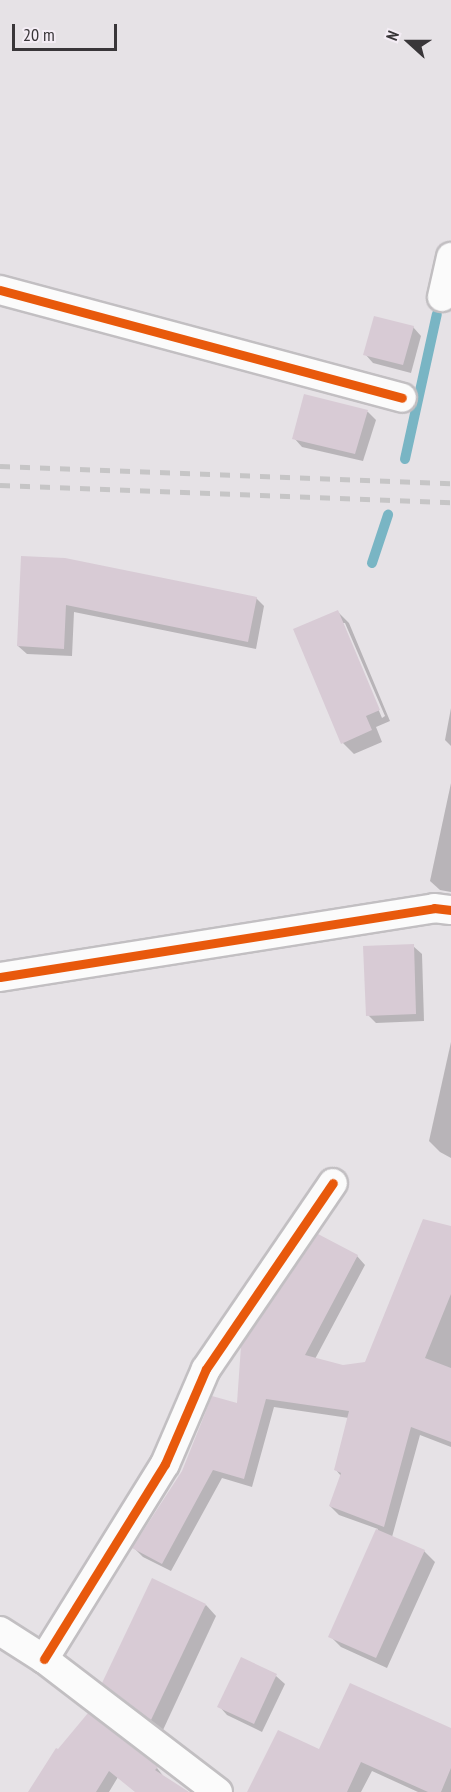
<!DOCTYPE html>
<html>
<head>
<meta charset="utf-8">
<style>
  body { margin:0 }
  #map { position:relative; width:451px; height:1792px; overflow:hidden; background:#e6e2e6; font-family:"PT Sans Narrow",sans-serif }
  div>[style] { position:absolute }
  .shadow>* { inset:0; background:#0003 }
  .stream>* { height:10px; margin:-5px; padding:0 5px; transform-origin:5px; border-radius:5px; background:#79b5c4 }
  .building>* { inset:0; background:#d8cbd5 }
  .roads { filter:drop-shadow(2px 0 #c2bfc2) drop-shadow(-2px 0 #c2bfc2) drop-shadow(0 2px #c2bfc2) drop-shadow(0 -2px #c2bfc2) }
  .minor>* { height:28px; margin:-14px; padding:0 14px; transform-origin:14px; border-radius:14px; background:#fbfbfb }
  .rail>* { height:4.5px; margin-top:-2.25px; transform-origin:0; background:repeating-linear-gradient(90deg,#c6c5c6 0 10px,transparent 0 20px) }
  .cycleway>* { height:9px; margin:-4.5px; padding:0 4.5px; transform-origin:4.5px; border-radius:4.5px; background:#e8590c }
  span { translate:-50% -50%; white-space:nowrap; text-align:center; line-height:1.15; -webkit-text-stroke:5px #f4edf5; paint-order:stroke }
  .north { position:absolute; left:379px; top:12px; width:60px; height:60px; -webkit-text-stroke:4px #f4edf5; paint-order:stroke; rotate:291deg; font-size:16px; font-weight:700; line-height:24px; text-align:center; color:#393639 }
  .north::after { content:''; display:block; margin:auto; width:21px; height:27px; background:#393639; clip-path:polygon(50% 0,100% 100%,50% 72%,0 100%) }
  .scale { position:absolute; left:12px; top:24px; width:105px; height:27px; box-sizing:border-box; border:3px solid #393639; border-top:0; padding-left:8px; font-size:18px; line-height:21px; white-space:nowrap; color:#393639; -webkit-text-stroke:4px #f4edf5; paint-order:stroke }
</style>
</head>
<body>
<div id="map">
  <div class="shadow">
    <div style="clip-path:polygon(413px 327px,421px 336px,411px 373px,373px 363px,365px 354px)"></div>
    <div style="clip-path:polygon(305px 396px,368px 412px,376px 420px,363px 461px,302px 447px,294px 438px)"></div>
    <div style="clip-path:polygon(23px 558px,256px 598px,264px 606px,256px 649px,74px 612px,72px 656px,27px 654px,18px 646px)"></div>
    <div style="clip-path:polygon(evenodd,338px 612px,349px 623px,390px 721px,376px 727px,382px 742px,354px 754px,343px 743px,338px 612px,342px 623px,345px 623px,385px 716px,382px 718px,342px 623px)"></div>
    <div style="clip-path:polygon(451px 708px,451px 746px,445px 740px)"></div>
    <div style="clip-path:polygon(451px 783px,451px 892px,440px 890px,430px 881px)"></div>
    <div style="clip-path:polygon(413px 946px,422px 954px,424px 1021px,376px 1023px,368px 1015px)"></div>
    <div style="clip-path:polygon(451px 1042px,451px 1158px,440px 1152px,429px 1141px)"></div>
    <div style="clip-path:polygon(451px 1228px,451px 1447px,420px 1435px,392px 1537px,424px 1551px,435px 1562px,387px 1668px,341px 1647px,330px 1636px,378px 1529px,339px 1515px,330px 1506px,341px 1476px,336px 1470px,349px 1418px,274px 1407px,252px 1487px,222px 1478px,171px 1571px,143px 1557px,134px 1548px,238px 1405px,357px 1256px,365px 1265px,315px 1359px,343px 1367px,366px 1363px)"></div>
    <div style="clip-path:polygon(206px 1605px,216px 1616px,163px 1730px,104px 1683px)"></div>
    <div style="clip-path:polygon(241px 1659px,276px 1676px,285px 1684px,262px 1732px,227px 1715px,219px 1706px)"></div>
    <div style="clip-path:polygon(451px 1730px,451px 1792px,418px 1792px,372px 1771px,361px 1792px,251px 1792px)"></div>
    <div style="clip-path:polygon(56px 1750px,157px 1768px,164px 1777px,186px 1792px,136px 1792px,118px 1777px,109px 1792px,30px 1792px)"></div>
  </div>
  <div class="stream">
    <div style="left:405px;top:459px;width:148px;rotate:-77.6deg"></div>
    <div style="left:372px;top:563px;width:51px;rotate:-71.6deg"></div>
  </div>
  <div class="building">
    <div style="clip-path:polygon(374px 316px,414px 326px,403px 365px,363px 355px)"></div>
    <div style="clip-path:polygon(304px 394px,368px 410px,355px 454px,292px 439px)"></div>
    <div style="clip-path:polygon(21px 556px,65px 558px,257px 597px,248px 642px,66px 605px,64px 649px,17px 646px)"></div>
    <div style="clip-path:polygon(338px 610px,380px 710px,366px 716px,372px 730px,341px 744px,293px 629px)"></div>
    <div style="clip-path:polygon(414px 944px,416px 1014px,366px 1016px,363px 946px)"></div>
    <div style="clip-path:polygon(423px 1219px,451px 1226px,451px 1294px,425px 1358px,451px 1368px,451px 1442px,411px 1427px,384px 1527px,329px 1506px,341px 1473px,334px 1470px,349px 1411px,266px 1399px,244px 1479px,213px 1470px,162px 1564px,132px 1548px,182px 1471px,212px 1396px,237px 1403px,241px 1346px,318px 1234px,358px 1255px,305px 1355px,343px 1365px,365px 1362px)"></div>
    <div style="clip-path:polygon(376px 1529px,425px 1550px,376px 1658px,328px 1637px)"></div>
    <div style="clip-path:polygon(152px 1578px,206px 1604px,151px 1720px,102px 1683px)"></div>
    <div style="clip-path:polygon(241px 1657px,277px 1674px,254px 1724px,217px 1707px)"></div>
    <div style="clip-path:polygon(350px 1683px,451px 1728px,451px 1768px,441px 1792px,428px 1792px,361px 1762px,347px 1792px,247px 1792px,278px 1730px,319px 1749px)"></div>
    <div style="clip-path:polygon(88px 1713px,158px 1767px,155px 1770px,189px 1792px,135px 1792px,109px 1771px,96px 1792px,28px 1792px,56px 1748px,58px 1749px)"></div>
  </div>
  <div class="roads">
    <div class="minor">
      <div style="left:0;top:290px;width:416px;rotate:15deg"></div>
      <div style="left:442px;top:297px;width:41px;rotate:-77.3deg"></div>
      <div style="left:0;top:977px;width:439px;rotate:-9deg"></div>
      <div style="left:434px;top:908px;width:17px;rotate:7deg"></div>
      <div style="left:0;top:1631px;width:52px;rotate:32.5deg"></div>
      <div style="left:44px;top:1659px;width:219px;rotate:37.4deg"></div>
      <div style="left:44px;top:1659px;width:229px;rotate:-58.2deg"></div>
      <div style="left:165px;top:1464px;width:103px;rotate:-66.7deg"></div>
      <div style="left:206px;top:1369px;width:225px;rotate:-55.7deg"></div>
    </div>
  </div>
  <div class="rail">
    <div style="left:0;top:466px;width:451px;rotate:2.2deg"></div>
    <div style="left:0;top:485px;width:451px;rotate:2.2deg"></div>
  </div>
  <div class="cycleway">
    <div style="left:0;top:290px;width:416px;rotate:15deg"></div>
    <div style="left:0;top:977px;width:439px;rotate:-9deg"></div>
    <div style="left:434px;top:908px;width:17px;rotate:7deg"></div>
    <div style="left:44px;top:1659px;width:229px;rotate:-58.2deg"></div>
    <div style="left:165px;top:1464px;width:103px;rotate:-66.7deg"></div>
    <div style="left:206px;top:1369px;width:225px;rotate:-55.7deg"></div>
  </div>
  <div class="north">N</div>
  <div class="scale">20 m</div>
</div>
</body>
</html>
